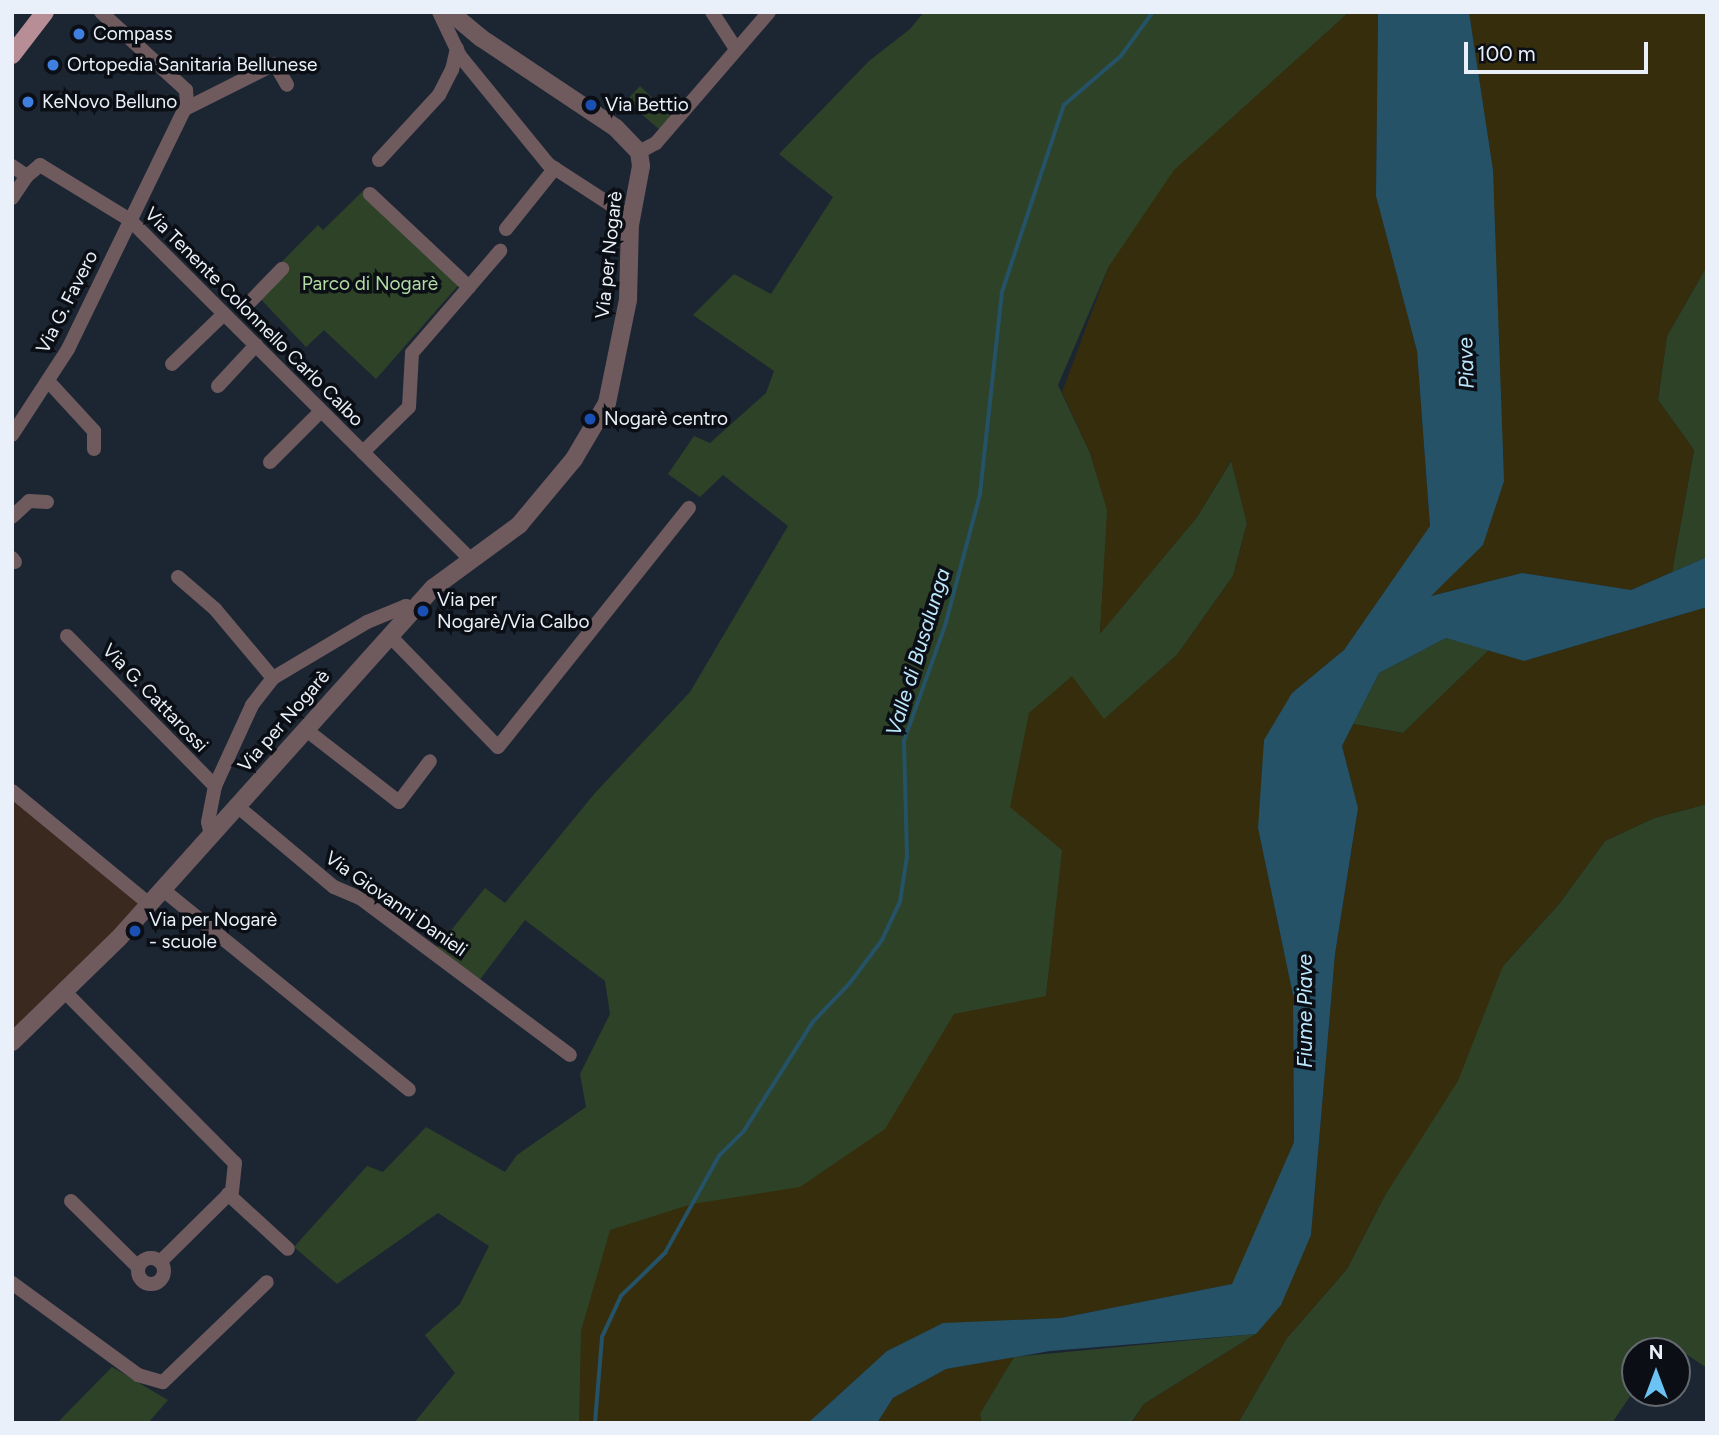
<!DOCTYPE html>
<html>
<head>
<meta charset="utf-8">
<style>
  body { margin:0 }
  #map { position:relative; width:1719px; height:1435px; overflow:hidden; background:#1c2633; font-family:Figtree,sans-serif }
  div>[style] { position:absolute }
  .education>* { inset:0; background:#39291e }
  .green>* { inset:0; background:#2e4227 }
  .sand>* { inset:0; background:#352d0c }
  .water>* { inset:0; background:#255266 }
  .stream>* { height:3.5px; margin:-1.75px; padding:0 1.75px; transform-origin:1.75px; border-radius:1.75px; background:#255266 }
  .minor>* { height:14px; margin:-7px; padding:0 7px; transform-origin:7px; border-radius:7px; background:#6f5a5e }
  .minor>.ring { margin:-7px; padding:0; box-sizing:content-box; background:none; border:14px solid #6f5a5e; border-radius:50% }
  .tertiary>* { height:18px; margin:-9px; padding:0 9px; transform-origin:9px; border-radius:9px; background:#6f5a5e }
  .primary>* { height:18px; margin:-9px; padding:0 9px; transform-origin:9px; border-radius:9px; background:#b78e96 }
  .dots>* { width:19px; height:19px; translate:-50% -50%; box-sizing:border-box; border:4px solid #0b0f15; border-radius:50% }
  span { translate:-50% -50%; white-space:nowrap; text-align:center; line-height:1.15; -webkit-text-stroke:7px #0b0f15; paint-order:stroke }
  .poi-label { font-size:19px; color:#e9f0f9 }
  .left { translate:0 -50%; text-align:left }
  .street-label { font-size:19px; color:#e9f0f9 }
  .park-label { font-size:19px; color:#b1dba2 }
  .water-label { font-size:21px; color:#bce7fd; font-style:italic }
  .frame { position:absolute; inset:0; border:14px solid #e9f0f9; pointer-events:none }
  .north { position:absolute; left:1621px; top:1337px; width:70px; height:70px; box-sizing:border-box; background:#0b0f15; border:2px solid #646970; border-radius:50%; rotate:0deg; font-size:19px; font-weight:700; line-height:28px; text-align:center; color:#e9f0f9 }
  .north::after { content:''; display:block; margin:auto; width:24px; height:32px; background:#6ac3f2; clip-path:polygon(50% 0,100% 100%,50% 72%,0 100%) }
  .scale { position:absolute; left:1464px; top:42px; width:184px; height:32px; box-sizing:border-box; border:4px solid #e9f0f9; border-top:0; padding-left:9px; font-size:21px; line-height:24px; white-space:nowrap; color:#e9f0f9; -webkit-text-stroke:5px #0b0f15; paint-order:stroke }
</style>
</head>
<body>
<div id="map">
  <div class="education">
    <div style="clip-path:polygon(12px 793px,152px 906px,12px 1044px)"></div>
  </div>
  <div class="green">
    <div style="clip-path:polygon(924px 12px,1349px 12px,1297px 60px,1109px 266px,1058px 385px,1090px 453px,1108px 510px,1100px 633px,1197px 517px,1232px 460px,1247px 523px,1233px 576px,1177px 655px,1104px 720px,1063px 850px,1046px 996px,765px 1423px,414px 1423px,455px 1373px,425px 1335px,460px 1304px,489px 1246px,438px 1213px,337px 1284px,294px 1247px,367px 1166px,383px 1172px,426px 1127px,505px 1172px,517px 1155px,586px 1107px,580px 1074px,610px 1014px,605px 981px,525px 920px,478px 982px,436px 949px,485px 888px,505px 903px,595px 793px,690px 692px,788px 526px,723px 475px,700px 497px,668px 474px,694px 436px,710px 443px,766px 393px,774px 371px,693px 315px,734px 274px,771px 294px,833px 197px,779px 154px,869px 61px,910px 29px)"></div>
    <div style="clip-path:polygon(640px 86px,676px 121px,666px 135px,626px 101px)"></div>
    <div style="clip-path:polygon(364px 190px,463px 280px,376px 379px,324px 330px,306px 347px,253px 291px,318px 225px,323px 230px)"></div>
    <div style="clip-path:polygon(1707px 266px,1707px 557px,1672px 572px,1694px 450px,1658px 400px,1667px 336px)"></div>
    <div style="clip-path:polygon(1446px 638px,1489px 650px,1403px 733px,1353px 724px,1379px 673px)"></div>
    <div style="clip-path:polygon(1707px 804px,1707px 1368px,1668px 1342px,1661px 1351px,1635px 1351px,1635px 1389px,1612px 1423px,1238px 1423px,1287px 1338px,1347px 1269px,1503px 966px,1559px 904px,1605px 841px,1654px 818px)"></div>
    <div style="clip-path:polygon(1256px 1334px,1144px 1404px,1131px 1423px,982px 1423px,979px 1414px,1014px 1357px)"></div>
    <div style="clip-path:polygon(112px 1367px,168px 1400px,148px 1423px,57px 1423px)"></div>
  </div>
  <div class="sand">
    <div style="clip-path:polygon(1349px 12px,1378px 12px,1376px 195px,1417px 351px,1430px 527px,1344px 650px,1292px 693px,1258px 828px,1293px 995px,1294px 1142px,1233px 1284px,1061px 1318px,943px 1324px,887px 1351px,808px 1423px,579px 1423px,581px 1331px,610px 1230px,692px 1204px,800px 1187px,885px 1129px,954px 1014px,1046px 996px,1062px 850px,1010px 807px,1029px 713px,1072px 676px,1104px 719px,1177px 655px,1233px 576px,1247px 523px,1231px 461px,1197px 517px,1100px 634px,1107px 510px,1090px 453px,1062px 392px,1109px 266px,1174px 170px)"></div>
    <div style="clip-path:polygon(1469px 12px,1707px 12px,1707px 266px,1667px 336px,1658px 400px,1694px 450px,1672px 572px,1631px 590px,1522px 573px,1430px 596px,1483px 545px,1493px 170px)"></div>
    <div style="clip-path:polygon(1707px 607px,1707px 804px,1654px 818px,1605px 841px,1559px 904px,1503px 966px,1458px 1081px,1384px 1197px,1347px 1269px,1287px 1338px,1238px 1423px,1132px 1423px,1144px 1404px,1256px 1334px,1311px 1235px,1335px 954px,1358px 809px,1342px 746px,1353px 724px,1403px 733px,1489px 650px,1524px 661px)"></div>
    <div style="clip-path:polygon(1014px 1357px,980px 1414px,982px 1423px,877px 1423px,893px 1398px,946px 1369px)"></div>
  </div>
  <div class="water">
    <div style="clip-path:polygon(1378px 12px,1469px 12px,1493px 170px,1504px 481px,1483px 545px,1431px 596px,1522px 573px,1631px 590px,1707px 557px,1707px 607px,1524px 661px,1446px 638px,1379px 673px,1342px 746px,1358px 808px,1335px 954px,1311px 1235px,1281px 1305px,1256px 1334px,1050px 1351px,946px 1369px,893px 1398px,877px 1423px,808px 1423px,887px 1351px,943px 1323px,1061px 1318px,1232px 1284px,1294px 1142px,1293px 995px,1258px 828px,1264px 740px,1292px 693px,1344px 650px,1430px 526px,1417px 351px,1376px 196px)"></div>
  </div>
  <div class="stream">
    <div style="left:595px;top:1423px;width:86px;rotate:-85.3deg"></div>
    <div style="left:602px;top:1337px;width:45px;rotate:-65.1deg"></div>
    <div style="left:621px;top:1296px;width:62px;rotate:-44.3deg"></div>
    <div style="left:665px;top:1253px;width:111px;rotate:-60.9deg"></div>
    <div style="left:719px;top:1156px;width:35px;rotate:-45deg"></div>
    <div style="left:744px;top:1131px;width:129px;rotate:-57.7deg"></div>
    <div style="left:813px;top:1022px;width:54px;rotate:-46.5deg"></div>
    <div style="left:850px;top:983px;width:54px;rotate:-53.3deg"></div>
    <div style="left:882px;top:940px;width:42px;rotate:-64.7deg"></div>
    <div style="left:900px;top:902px;width:46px;rotate:-81.2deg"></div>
    <div style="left:907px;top:857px;width:116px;rotate:-91.5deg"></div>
    <div style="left:904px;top:741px;width:122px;rotate:-70.4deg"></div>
    <div style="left:945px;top:626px;width:137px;rotate:-75.1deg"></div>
    <div style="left:980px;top:494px;width:203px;rotate:-83.8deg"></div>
    <div style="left:1002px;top:292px;width:197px;rotate:-71.7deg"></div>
    <div style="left:1064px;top:105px;width:75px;rotate:-40.7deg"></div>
    <div style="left:1121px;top:56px;width:54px;rotate:-54deg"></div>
  </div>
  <div class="minor">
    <div style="left:439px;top:12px;width:49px;rotate:64.5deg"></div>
    <div style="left:460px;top:56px;width:139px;rotate:50.8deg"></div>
    <div style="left:548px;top:164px;width:99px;rotate:33deg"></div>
    <div style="left:712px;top:12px;width:44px;rotate:57deg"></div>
    <div style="left:185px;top:109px;width:101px;rotate:-26.6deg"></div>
    <div style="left:275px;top:64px;width:24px;rotate:60deg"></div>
    <div style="left:639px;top:152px;width:19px;rotate:-28deg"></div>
    <div style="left:656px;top:143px;width:173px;rotate:-49.2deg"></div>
    <div style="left:379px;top:160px;width:88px;rotate:-47.3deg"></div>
    <div style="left:439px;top:95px;width:28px;rotate:-63deg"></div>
    <div style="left:452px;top:70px;width:22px;rotate:-77deg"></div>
    <div style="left:12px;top:166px;width:18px;rotate:34deg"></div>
    <div style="left:27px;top:176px;width:17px;rotate:-40deg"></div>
    <div style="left:40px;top:165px;width:105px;rotate:31.4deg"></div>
    <div style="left:130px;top:220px;width:482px;rotate:44.9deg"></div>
    <div style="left:12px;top:198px;width:27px;rotate:-56deg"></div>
    <div style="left:506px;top:229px;width:78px;rotate:-51.2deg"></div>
    <div style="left:469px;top:287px;width:48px;rotate:-49.3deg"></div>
    <div style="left:251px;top:301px;width:45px;rotate:-45.9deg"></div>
    <div style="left:172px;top:364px;width:72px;rotate:-43.9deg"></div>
    <div style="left:48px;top:381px;width:68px;rotate:47.4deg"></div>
    <div style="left:94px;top:431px;width:18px;rotate:90deg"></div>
    <div style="left:218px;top:386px;width:56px;rotate:-47.2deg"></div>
    <div style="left:12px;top:435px;width:103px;rotate:-56.9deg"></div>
    <div style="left:68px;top:349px;width:272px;rotate:-64.1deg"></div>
    <div style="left:187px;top:104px;width:14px;rotate:-94deg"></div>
    <div style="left:186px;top:90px;width:115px;rotate:-137.5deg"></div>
    <div style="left:363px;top:452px;width:64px;rotate:-44.4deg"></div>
    <div style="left:409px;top:407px;width:54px;rotate:-86.8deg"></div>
    <div style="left:412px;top:353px;width:87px;rotate:-49.2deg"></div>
    <div style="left:469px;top:287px;width:136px;rotate:-136.8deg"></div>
    <div style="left:270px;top:462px;width:72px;rotate:-45deg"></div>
    <div style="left:12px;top:517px;width:23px;rotate:-43deg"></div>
    <div style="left:29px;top:501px;width:18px;rotate:3deg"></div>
    <div style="left:12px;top:558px;width:5px;rotate:53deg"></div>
    <div style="left:178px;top:577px;width:49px;rotate:40.9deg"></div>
    <div style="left:215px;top:609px;width:90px;rotate:50deg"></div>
    <div style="left:389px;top:635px;width:156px;rotate:45.8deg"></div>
    <div style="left:498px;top:747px;width:306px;rotate:-51.4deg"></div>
    <div style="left:67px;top:636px;width:211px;rotate:45.4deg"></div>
    <div style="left:305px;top:729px;width:119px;rotate:37.8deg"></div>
    <div style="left:399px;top:802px;width:51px;rotate:-52.9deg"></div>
    <div style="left:12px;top:791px;width:178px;rotate:39.5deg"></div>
    <div style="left:237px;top:806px;width:126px;rotate:39.9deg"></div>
    <div style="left:334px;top:887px;width:28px;rotate:23deg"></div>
    <div style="left:360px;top:898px;width:262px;rotate:36.8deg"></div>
    <div style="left:211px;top:835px;width:13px;rotate:-103deg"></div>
    <div style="left:208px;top:822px;width:37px;rotate:-79deg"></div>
    <div style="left:215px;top:786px;width:89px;rotate:-65.4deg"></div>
    <div style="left:252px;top:705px;width:34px;rotate:-52deg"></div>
    <div style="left:273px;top:678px;width:109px;rotate:-30.8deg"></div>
    <div style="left:367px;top:622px;width:42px;rotate:-22.3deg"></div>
    <div style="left:406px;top:606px;width:8px;rotate:14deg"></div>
    <div style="left:162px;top:889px;width:318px;rotate:39.1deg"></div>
    <div style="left:65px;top:992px;width:241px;rotate:45.2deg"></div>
    <div style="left:235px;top:1163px;width:28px;rotate:96deg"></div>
    <div style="left:232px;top:1191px;width:101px;rotate:135.4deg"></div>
    <div style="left:228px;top:1194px;width:81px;rotate:42.5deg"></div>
    <div style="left:71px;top:1201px;width:94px;rotate:44.6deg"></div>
    <div class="ring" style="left:138px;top:1258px;width:12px;height:12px"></div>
    <div style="left:12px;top:1283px;width:156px;rotate:36.1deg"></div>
    <div style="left:138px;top:1375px;width:26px;rotate:16deg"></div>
    <div style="left:163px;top:1382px;width:144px;rotate:-43.9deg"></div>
  </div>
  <div class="tertiary">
    <div style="left:12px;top:1042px;width:148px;rotate:-44.2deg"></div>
    <div style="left:118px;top:939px;width:472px;rotate:-48.1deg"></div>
    <div style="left:433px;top:588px;width:107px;rotate:-36.2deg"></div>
    <div style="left:519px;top:525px;width:86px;rotate:-50.2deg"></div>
    <div style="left:574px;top:459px;width:65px;rotate:-59.5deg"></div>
    <div style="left:607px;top:403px;width:105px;rotate:-78.5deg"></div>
    <div style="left:628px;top:300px;width:75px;rotate:-88.5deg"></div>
    <div style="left:630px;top:225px;width:60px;rotate:-79.4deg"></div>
    <div style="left:641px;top:166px;width:14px;rotate:-98deg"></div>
    <div style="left:639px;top:152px;width:33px;rotate:-134deg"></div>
    <div style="left:616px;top:128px;width:162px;rotate:-146.3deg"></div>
    <div style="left:481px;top:38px;width:40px;rotate:-140deg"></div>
  </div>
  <div class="primary">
    <div style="left:12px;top:55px;width:54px;rotate:-52.5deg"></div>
  </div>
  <div class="dots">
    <div style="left:79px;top:34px;background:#3f7fe0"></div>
    <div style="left:53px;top:65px;background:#3f7fe0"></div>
    <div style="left:28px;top:102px;background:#3f7fe0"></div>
    <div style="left:591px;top:105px;background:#1a4fb4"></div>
    <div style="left:590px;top:419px;background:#1a4fb4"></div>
    <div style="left:423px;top:611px;background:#1a4fb4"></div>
    <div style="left:135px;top:931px;background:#1a4fb4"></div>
  </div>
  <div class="poi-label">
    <span class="left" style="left:93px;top:34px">Compass</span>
    <span class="left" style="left:67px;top:65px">Ortopedia Sanitaria Bellunese</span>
    <span class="left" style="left:42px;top:102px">KeNovo Belluno</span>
    <span class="left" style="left:605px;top:105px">Via Bettio</span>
    <span class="left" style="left:604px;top:419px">Nogarè centro</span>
    <span class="left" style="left:437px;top:611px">Via per<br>Nogarè/Via Calbo</span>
    <span class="left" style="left:149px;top:931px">Via per Nogarè<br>- scuole</span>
  </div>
  <div class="street-label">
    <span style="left:609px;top:255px;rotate:-84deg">Via per Nogarè</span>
    <span style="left:67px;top:302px;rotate:-63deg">Via G. Favero</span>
    <span style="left:254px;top:317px;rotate:45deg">Via Tenente Colonnello Carlo Calbo</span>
    <span style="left:155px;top:698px;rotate:46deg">Via G. Cattarossi</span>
    <span style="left:284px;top:721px;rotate:-49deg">Via per Nogarè</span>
    <span style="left:396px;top:904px;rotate:35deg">Via Giovanni Danieli</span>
  </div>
  <div class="park-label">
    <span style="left:370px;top:284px">Parco di Nogarè</span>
  </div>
  <div class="water-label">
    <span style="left:1466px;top:363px;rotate:-92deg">Piave</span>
    <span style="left:918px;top:652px;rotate:-73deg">Valle di Busalunga</span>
    <span style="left:1305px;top:1011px;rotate:-90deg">Fiume Piave</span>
  </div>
  <div class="frame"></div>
  <div class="north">N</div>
  <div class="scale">100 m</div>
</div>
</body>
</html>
